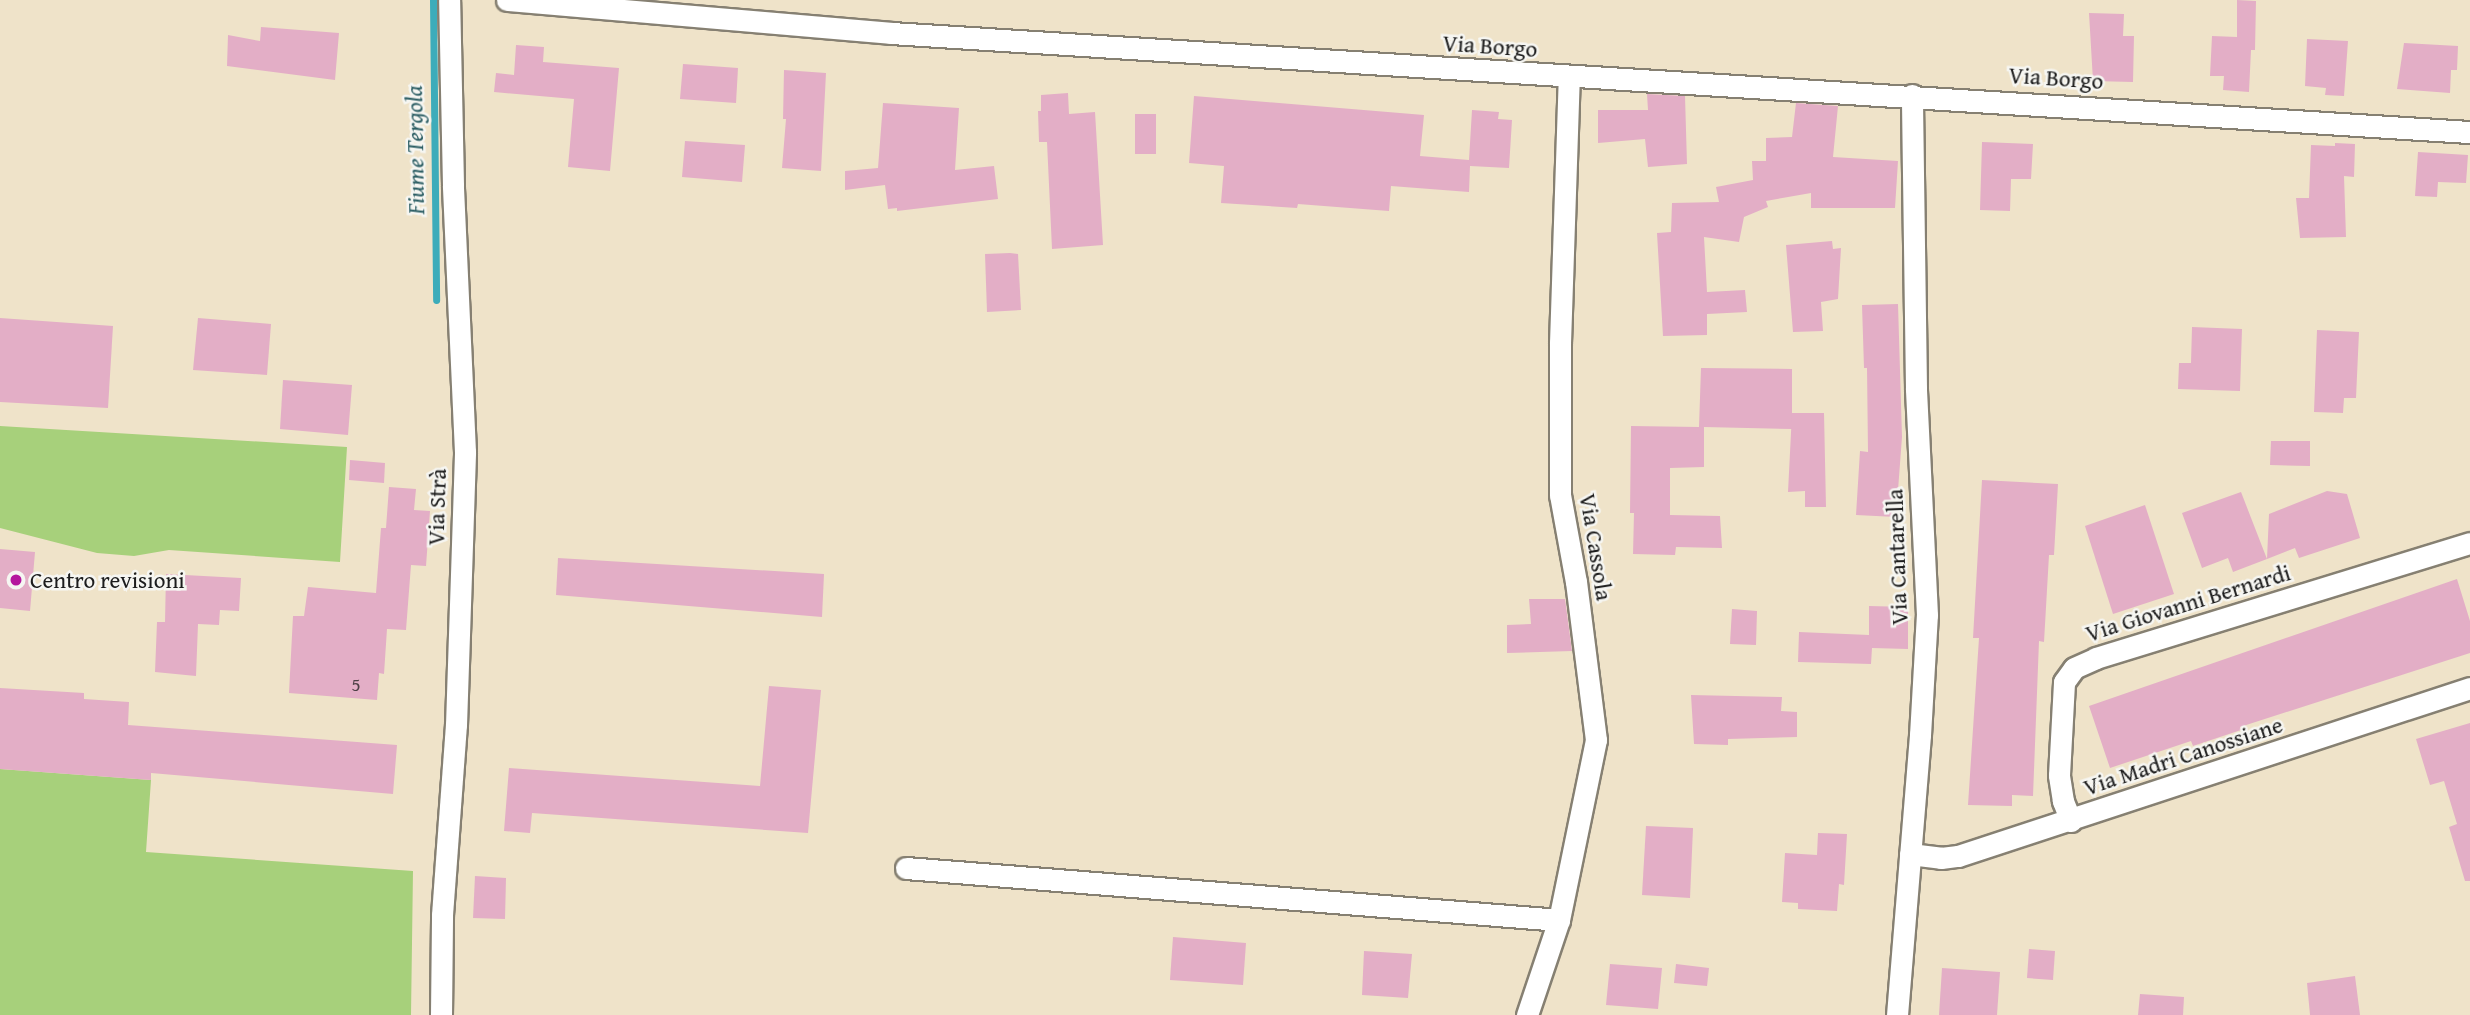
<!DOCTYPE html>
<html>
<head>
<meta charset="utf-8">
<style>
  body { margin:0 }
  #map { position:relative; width:2470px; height:1015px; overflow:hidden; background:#efe3c9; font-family:"Gentium Book Plus",serif }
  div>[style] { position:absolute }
  .green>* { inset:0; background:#a7d07b }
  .stream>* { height:7px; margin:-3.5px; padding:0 3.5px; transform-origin:3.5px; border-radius:3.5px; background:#3dacba }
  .building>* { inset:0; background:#e3aec6 }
  .roads { filter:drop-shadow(2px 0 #868072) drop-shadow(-2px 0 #868072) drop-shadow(0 2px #868072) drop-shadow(0 -2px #868072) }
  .minor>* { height:21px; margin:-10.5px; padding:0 10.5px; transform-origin:10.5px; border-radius:10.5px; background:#fff }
  .dots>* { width:19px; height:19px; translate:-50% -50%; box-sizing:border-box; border:4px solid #f6f6f2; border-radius:50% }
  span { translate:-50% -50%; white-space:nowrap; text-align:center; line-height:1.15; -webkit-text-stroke:5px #f6f6f2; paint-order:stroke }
  .number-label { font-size:19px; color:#4e4046 }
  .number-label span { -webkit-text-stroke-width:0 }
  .street-label { font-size:23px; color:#1c1c1c }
  .poi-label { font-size:23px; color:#1c1c1c }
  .left { translate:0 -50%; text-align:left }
  .water-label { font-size:24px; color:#2b5d63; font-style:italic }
</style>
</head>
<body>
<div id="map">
  <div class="green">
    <div style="clip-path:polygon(0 426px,347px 447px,340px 562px,169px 550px,134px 556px,97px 553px,0 528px)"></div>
    <div style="clip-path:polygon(0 769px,151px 780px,146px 852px,413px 871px,411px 1015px,0 1015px)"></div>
  </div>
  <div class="stream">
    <div style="left:433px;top:0;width:300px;rotate:89.4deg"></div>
  </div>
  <div class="building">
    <div style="clip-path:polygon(2237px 0,2256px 1px,2255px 50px,2251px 50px,2249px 92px,2223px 90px,2224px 76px,2210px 76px,2212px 36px,2237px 37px)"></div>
    <div style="clip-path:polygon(2089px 13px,2124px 14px,2123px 36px,2134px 36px,2133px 82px,2093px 81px)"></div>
    <div style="clip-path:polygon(261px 27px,339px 33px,335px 80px,227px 66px,228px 35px,260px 41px)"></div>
    <div style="clip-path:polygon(2307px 39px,2348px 41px,2344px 96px,2325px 95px,2326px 88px,2305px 86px)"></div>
    <div style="clip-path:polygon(2404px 43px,2458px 46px,2457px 70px,2451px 70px,2450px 93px,2397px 89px)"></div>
    <div style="clip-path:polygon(516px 45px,544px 47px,543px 62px,619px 68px,610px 171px,568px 167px,574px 99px,494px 92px,496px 73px,514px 75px)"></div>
    <div style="clip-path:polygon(683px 64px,738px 68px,736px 103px,680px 99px)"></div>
    <div style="clip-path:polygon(784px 70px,826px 73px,821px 171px,782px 168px,786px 119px,783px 119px)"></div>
    <div style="clip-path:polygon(1068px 93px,1069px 114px,1095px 112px,1103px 245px,1052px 249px,1047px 142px,1039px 142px,1038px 111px,1041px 111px,1041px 95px)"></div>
    <div style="clip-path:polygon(1647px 94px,1685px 96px,1687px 164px,1648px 167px,1645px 139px,1598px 143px,1598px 110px,1648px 110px)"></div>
    <div style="clip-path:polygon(1194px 96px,1424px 115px,1420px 156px,1469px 160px,1472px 110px,1499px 112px,1498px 119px,1512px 120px,1509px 168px,1470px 166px,1469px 192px,1391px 186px,1389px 211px,1298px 204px,1297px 208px,1221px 203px,1224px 166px,1189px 163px)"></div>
    <div style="clip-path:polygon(883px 103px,959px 108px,955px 170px,994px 166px,998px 199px,897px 211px,897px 208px,888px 209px,885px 185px,845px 190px,845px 171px,878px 168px)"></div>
    <div style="clip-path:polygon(1796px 103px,1838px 106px,1833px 157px,1898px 161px,1895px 208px,1811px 208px,1811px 193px,1766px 201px,1768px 207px,1744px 217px,1739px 242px,1704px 237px,1707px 292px,1745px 290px,1747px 312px,1707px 314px,1707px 335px,1663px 336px,1657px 233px,1671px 232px,1672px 203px,1719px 202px,1716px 187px,1753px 180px,1752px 161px,1766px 161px,1766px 138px,1792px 137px)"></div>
    <div style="clip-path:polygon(1135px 114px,1156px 114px,1156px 154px,1135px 154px)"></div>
    <div style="clip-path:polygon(685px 141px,745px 145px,742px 182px,682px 177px)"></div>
    <div style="clip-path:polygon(1982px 142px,2033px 144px,2031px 179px,2011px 179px,2010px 211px,1980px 210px)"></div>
    <div style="clip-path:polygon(2335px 143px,2355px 144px,2354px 177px,2344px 176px,2346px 237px,2300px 238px,2296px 198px,2309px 198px,2311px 145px,2335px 146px)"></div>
    <div style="clip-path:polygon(2418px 152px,2468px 155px,2466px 183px,2438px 182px,2437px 197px,2415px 196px)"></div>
    <div style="clip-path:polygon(1832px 241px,1833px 249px,1841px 248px,1838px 299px,1821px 302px,1823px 331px,1793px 332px,1786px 245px)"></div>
    <div style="clip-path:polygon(1010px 253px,1018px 254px,1021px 310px,987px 312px,985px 254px)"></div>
    <div style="clip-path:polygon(1898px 304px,1902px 437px,1896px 517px,1856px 515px,1860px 451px,1868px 452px,1867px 368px,1864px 368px,1862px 305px)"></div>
    <div style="clip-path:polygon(0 318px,113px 326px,108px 408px,0 402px)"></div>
    <div style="clip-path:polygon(198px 318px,271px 324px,267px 375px,193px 370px)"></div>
    <div style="clip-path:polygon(2192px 327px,2242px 329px,2240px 391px,2178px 389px,2179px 363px,2191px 363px)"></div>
    <div style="clip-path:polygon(2317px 330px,2359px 332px,2356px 398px,2344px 398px,2343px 413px,2314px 412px)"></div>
    <div style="clip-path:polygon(1701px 368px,1792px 369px,1792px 429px,1704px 427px,1704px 467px,1670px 468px,1670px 515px,1720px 516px,1722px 548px,1676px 547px,1675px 555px,1633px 554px,1634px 513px,1630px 513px,1631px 426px,1699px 427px)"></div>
    <div style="clip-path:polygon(283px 380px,352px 385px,348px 435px,280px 429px)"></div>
    <div style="clip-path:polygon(1792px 413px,1824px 413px,1826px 507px,1805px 507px,1805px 491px,1788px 492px)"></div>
    <div style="clip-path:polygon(2271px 441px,2310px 441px,2310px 466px,2270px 465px)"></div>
    <div style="clip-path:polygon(350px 460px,385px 463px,384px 483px,349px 480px)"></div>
    <div style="clip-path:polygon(1982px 480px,2058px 484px,2054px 555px,2049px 555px,2044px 642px,2039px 641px,2033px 796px,2012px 795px,2012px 806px,1968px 805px,1979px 638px,1973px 638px)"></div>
    <div style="clip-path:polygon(389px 487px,416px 489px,414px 510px,430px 511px,426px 566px,411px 565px,406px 630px,387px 629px,384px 674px,379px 673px,377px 700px,289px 693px,293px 616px,304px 616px,308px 587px,376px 593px,381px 528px,386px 528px)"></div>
    <div style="clip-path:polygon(2327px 491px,2347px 494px,2360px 538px,2299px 558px,2295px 548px,2267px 559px,2269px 514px)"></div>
    <div style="clip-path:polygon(2241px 492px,2267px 559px,2233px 572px,2228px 558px,2202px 568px,2182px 513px)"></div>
    <div style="clip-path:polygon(2145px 505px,2174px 594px,2113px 614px,2085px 526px)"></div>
    <div style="clip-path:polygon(0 549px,35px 552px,30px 611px,0 608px)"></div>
    <div style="clip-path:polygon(558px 558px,824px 574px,822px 617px,556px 595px)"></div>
    <div style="clip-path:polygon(166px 574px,241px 578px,239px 611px,220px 610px,219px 625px,198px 624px,196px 676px,155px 672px,157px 622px,165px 622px)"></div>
    <div style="clip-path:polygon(2457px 579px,2470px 621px,2470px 653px,2240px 727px,2241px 730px,2193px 746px,2191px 741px,2110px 768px,2089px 706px)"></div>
    <div style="clip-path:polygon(1529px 599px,1565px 599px,1572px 651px,1507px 653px,1507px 625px,1531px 624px)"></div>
    <div style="clip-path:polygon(1869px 606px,1908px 607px,1908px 649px,1872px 648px,1871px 664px,1798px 662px,1799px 632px,1869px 635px)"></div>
    <div style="clip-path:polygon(1732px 609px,1757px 611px,1756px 645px,1730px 644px)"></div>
    <div style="clip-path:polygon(769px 686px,821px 690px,808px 833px,532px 813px,530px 833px,504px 831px,509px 768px,760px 786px)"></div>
    <div style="clip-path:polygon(0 688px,84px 693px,84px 699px,129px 702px,128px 725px,397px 745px,393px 794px,151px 773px,151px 780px,0 769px)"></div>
    <div style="clip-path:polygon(1691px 695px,1782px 697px,1781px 711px,1797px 712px,1797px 737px,1728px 739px,1728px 745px,1694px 744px)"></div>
    <div style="clip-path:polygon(2470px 723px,2470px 881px,2465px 881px,2449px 827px,2457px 824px,2444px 781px,2430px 785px,2416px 739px)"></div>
    <div style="clip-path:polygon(1646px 826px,1693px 828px,1690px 898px,1642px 895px)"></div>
    <div style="clip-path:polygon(1818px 833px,1847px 834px,1844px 885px,1839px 884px,1837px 911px,1798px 909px,1798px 903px,1782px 902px,1785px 853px,1817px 855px)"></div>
    <div style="clip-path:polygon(475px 876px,506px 878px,505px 919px,473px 918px)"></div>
    <div style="clip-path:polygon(1173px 937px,1246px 943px,1243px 985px,1170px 980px)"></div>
    <div style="clip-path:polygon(2029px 949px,2055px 951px,2053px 980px,2027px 978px)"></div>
    <div style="clip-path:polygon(1364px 951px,1412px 954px,1408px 998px,1362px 995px)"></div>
    <div style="clip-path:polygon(1610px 964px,1662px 968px,1658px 1009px,1606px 1005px)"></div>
    <div style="clip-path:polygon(1676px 964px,1709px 968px,1707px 986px,1674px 983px)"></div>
    <div style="clip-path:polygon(1942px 968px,2000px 972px,1997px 1015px,1939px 1015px)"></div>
    <div style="clip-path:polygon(2355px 976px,2360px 1015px,2310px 1015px,2307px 983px)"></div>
    <div style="clip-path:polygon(2140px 994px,2184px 997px,2183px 1015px,2138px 1015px)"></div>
  </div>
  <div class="roads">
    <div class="minor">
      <div style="left:507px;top:0;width:385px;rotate:4.9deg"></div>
      <div style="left:891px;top:33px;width:1582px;rotate:3.59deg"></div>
      <div style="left:2071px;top:821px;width:22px;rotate:-112deg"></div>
      <div style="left:2063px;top:801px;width:26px;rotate:-99deg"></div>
      <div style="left:2059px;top:775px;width:93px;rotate:-86.9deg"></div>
      <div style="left:2064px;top:682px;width:17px;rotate:-54deg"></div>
      <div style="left:2074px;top:668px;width:24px;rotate:-24deg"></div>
      <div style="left:2096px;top:658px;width:391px;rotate:-17.1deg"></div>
      <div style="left:1910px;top:854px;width:31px;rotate:7deg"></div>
      <div style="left:1941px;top:858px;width:17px;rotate:-7deg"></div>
      <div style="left:1958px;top:856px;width:539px;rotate:-18.17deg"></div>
      <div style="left:906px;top:868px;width:655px;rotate:4.55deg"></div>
      <div style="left:441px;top:1015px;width:100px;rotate:-89.4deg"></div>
      <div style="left:442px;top:915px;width:191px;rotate:-85.8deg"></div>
      <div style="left:456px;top:725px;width:273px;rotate:-88.1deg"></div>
      <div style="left:465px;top:452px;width:267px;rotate:-92.6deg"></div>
      <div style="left:453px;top:185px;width:185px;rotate:-91.2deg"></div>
      <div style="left:1527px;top:1015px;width:100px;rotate:-71.4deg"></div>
      <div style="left:1559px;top:920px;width:184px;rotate:-78.4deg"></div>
      <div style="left:1596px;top:740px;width:159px;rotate:-97.2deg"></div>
      <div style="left:1576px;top:582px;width:88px;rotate:-100.4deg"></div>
      <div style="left:1560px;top:495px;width:152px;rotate:-90deg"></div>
      <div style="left:1560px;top:343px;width:266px;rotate:-88.1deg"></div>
      <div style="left:1897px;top:1015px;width:281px;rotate:-85.3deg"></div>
      <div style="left:1920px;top:735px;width:120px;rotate:-86.7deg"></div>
      <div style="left:1927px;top:615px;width:227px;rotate:-92.8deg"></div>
      <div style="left:1916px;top:388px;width:293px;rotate:-90.8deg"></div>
    </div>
  </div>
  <div class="dots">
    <div style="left:16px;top:580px;background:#b5179e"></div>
  </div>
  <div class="number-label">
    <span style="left:356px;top:685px">5</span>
  </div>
  <div class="street-label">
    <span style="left:1490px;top:46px;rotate:4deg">Via Borgo</span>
    <span style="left:2056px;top:78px;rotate:4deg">Via Borgo</span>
    <span style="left:437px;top:507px;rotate:-88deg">Via Strà</span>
    <span style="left:1596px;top:547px;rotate:81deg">Via Cassola</span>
    <span style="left:1897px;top:557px;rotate:-92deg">Via Cantarella</span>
    <span style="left:2188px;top:603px;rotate:-17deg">Via Giovanni Bernardi</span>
    <span style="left:2183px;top:756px;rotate:-18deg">Via Madri Canossiane</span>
  </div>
  <div class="poi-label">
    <span class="left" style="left:30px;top:580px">Centro revisioni</span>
  </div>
  <div class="water-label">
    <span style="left:415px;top:150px;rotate:-91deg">Fiume Tergola</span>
  </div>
</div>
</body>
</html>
